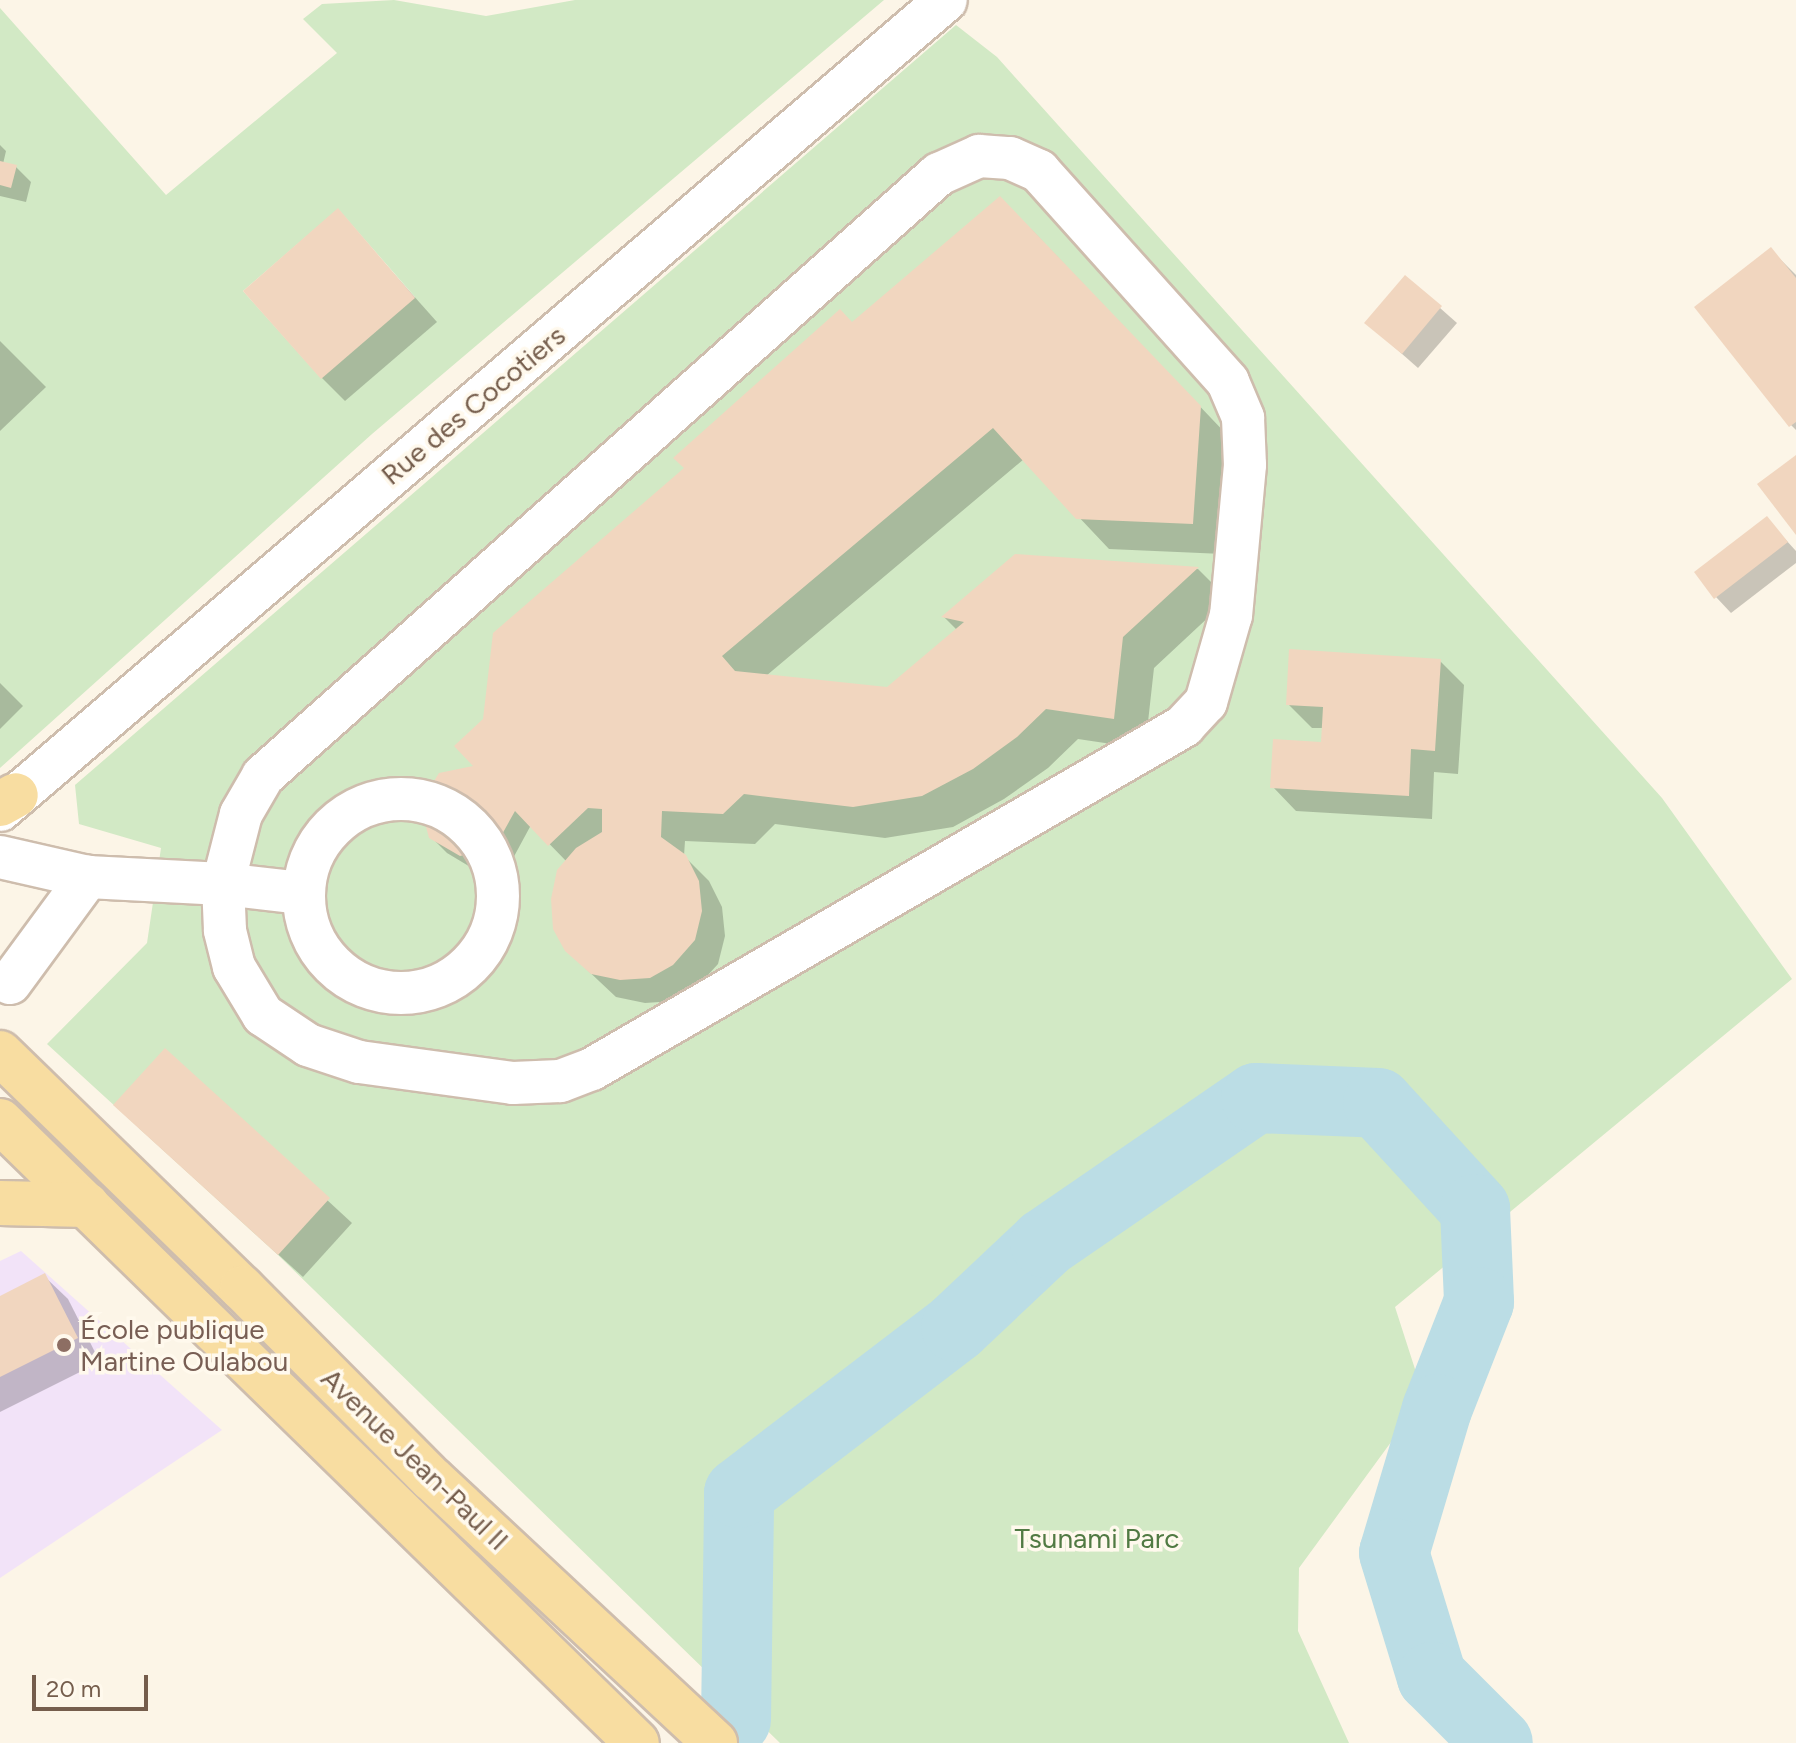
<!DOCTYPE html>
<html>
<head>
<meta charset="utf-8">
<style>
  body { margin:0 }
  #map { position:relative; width:1796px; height:1743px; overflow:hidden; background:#fcf5e7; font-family:Figtree,sans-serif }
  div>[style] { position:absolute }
  .education>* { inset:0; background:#f2e3f8 }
  .green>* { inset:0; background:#d2e9c5 }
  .shadow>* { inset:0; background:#0003 }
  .stream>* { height:12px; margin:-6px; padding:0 6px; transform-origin:6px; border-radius:6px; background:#bbdde5 }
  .river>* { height:70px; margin:-35px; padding:0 35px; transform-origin:35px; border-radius:35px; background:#bbdde5 }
  .building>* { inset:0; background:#f1d6bf }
  .roads { filter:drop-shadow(2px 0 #cebdad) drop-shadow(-2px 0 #cebdad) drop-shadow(0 2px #cebdad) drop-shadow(0 -2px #cebdad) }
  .minor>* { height:42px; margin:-21px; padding:0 21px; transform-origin:21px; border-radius:21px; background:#fff }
  .minor>.ring { margin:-21px; padding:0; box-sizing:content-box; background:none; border:42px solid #fff; border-radius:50% }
  .major>* { height:44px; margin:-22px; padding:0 22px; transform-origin:22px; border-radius:22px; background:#f8dda1 }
  .dots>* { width:22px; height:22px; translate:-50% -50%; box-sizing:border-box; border:4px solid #fff9ed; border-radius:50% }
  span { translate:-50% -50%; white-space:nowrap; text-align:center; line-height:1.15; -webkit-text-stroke:7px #fff9ed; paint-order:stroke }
  .street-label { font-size:28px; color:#755d4c }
  .education-label { font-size:28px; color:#785e54 }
  .left { translate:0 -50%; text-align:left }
  .park-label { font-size:28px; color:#517a43 }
  .scale { position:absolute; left:32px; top:1675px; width:116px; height:36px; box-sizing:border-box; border:4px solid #755d4c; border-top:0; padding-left:10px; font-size:24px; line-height:28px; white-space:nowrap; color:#755d4c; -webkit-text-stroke:6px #fff9ed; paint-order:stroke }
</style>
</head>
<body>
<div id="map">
  <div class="education">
    <div style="clip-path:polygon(21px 1251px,222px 1430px,0 1578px,0 1261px)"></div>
  </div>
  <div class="green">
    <div style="clip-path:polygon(evenodd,394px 0,486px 16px,575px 0,884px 0,372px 434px,0 768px,0 8px,166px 195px,337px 53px,303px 19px,322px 4px,394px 0,338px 209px,415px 297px,321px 378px,243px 291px,338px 209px)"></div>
    <div style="clip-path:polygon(956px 25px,997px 57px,1662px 798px,1792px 979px,1395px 1307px,1424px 1397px,1299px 1568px,1298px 1631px,1349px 1743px,780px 1743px,278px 1255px,47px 1044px,147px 943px,161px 848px,79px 824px,75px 785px)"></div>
  </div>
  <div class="shadow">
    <div style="clip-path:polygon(0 145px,6px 151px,3px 164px,16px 167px,31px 182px,26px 202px,0 196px)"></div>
    <div style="clip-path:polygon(338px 211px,437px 322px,345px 401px,322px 378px)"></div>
    <div style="clip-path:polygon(1031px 229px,1231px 439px,1223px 554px,1109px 549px,1024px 459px,766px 676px,887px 689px,957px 630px,944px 617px,1016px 556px,1198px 569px,1228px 599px,1154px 668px,1145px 749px,1078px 739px,1048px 768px,1004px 799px,953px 827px,885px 838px,775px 824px,755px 844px,685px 841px,684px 856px,709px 881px,722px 907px,725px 936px,718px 964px,696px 988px,674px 1001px,645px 1003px,616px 997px,566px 950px,567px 862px,531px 825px,511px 862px,477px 871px,447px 853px,431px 837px,476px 767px,485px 720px,853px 324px)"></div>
    <div style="clip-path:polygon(1771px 250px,1796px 275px,1796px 430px,1791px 425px)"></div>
    <div style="clip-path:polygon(1405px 277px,1457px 323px,1418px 368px,1367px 323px)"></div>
    <div style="clip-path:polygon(0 341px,46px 387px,0 431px)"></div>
    <div style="clip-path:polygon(1767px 519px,1796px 551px,1796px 563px,1731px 613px,1716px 597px)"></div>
    <div style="clip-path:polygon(1440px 661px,1464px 685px,1458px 774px,1434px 772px,1432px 819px,1296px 811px,1273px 787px,1323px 744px,1324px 728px,1312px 728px,1288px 704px)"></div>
    <div style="clip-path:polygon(0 683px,23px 706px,0 729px)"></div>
    <div style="clip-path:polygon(166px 1051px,352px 1223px,303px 1277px,139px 1128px)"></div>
    <div style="clip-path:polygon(44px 1276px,68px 1299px,100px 1362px,0 1412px,0 1298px)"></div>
  </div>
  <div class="stream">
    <div style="left:717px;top:1737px;width:25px;rotate:-42deg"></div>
  </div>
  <div class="river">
    <div style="left:736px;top:1720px;width:227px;rotate:-89.2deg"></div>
    <div style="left:739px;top:1493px;width:273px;rotate:-37.4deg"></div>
    <div style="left:956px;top:1327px;width:122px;rotate:-43.3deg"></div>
    <div style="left:1045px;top:1243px;width:256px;rotate:-34.5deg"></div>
    <div style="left:1256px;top:1098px;width:122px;rotate:2.3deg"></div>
    <div style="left:1378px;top:1103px;width:144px;rotate:47.5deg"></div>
    <div style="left:1475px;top:1209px;width:93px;rotate:87.5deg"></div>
    <div style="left:1479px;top:1302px;width:115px;rotate:111.4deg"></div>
    <div style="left:1437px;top:1409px;width:150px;rotate:106.6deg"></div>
    <div style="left:1394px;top:1553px;width:130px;rotate:73deg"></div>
    <div style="left:1432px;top:1677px;width:93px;rotate:45deg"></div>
  </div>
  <div class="building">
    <div style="clip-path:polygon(0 161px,17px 165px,11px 188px,0 185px)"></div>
    <div style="clip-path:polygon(1000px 196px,1201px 406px,1193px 524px,1076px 519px,993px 428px,722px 656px,735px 671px,887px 687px,964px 622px,941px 617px,1015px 554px,1199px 567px,1123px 637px,1114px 719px,1046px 709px,1017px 737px,973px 769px,922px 796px,853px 807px,744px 794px,723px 814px,662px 811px,661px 837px,686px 855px,699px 881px,702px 911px,695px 940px,673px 965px,650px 978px,620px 980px,591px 974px,565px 951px,553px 929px,551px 899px,557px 870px,576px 848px,602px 832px,602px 809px,588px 808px,548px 846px,515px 811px,495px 847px,460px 856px,429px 838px,420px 804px,439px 773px,473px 766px,454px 746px,483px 719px,493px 633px,684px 468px,673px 458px,840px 309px,852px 322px)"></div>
    <div style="clip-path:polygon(338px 208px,415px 298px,321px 379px,243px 291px)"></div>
    <div style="clip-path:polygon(1771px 247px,1796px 278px,1796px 422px,1789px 427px,1694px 307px)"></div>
    <div style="clip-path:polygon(1405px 275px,1442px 306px,1402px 354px,1364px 323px)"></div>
    <div style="clip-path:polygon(1796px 455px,1796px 535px,1757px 484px)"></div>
    <div style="clip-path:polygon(1767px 516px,1788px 542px,1714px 599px,1694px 572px)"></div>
    <div style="clip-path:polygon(1289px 649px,1441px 659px,1435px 751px,1411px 749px,1409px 796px,1270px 788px,1273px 739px,1321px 742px,1323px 707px,1286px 705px)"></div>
    <div style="clip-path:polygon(165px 1048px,330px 1198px,278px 1255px,113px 1105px)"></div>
    <div style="clip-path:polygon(45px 1273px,78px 1338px,0 1377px,0 1296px)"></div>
  </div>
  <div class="roads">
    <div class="minor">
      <div style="left:979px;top:156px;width:31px;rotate:4deg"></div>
      <div style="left:1010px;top:158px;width:32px;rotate:24deg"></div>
      <div style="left:1039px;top:171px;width:283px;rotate:48.1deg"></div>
      <div style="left:1228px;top:382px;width:39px;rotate:67deg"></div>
      <div style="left:1243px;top:418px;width:47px;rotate:87.6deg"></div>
      <div style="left:1245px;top:465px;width:151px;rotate:95.3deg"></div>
      <div style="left:1231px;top:615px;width:91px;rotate:106deg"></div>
      <div style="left:1206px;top:702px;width:33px;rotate:133deg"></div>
      <div style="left:1184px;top:726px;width:684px;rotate:149.91deg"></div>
      <div style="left:592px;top:1069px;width:34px;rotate:159deg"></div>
      <div style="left:560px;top:1081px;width:47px;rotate:177.6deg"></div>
      <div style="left:513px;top:1083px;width:155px;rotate:-172.2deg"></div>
      <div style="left:359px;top:1062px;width:54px;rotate:-161.6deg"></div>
      <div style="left:308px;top:1045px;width:54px;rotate:-146.3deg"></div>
      <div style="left:263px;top:1015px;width:56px;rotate:-121.1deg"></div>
      <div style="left:234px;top:967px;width:38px;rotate:-104deg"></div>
      <div style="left:225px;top:930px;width:46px;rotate:-92.5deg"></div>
      <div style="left:223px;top:884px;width:72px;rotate:-75.6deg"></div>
      <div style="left:241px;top:814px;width:44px;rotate:-59.9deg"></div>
      <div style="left:263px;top:776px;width:905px;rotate:-41.69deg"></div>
      <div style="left:939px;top:174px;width:44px;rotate:-24.2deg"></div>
      <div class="ring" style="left:304px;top:799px;width:152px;height:152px"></div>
      <div style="left:0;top:810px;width:1245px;rotate:-40.57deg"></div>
      <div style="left:0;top:857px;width:90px;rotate:12.8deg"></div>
      <div style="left:88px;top:877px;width:135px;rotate:3deg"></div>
      <div style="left:223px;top:884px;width:80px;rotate:6.5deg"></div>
      <div style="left:10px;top:983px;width:132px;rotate:-53.7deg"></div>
    </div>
    <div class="major">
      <div style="left:0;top:804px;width:18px;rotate:-29deg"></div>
      <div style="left:0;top:1053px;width:337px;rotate:44.2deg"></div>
      <div style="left:242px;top:1288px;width:269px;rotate:45.2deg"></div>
      <div style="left:432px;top:1479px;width:387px;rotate:43deg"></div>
      <div style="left:0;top:1121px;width:890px;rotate:44.32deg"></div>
      <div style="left:0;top:1203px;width:87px;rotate:1.3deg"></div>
    </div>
  </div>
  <div class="dots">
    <div style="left:64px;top:1345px;background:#8d6e63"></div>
  </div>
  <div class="street-label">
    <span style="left:473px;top:405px;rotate:-40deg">Rue des Cocotiers</span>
    <span style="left:415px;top:1459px;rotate:44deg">Avenue Jean-Paul II</span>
  </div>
  <div class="education-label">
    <span class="left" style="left:80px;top:1345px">École publique<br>Martine Oulabou</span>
  </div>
  <div class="park-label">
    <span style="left:1097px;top:1538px">Tsunami Parc</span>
  </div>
  <div class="scale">20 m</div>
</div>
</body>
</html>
